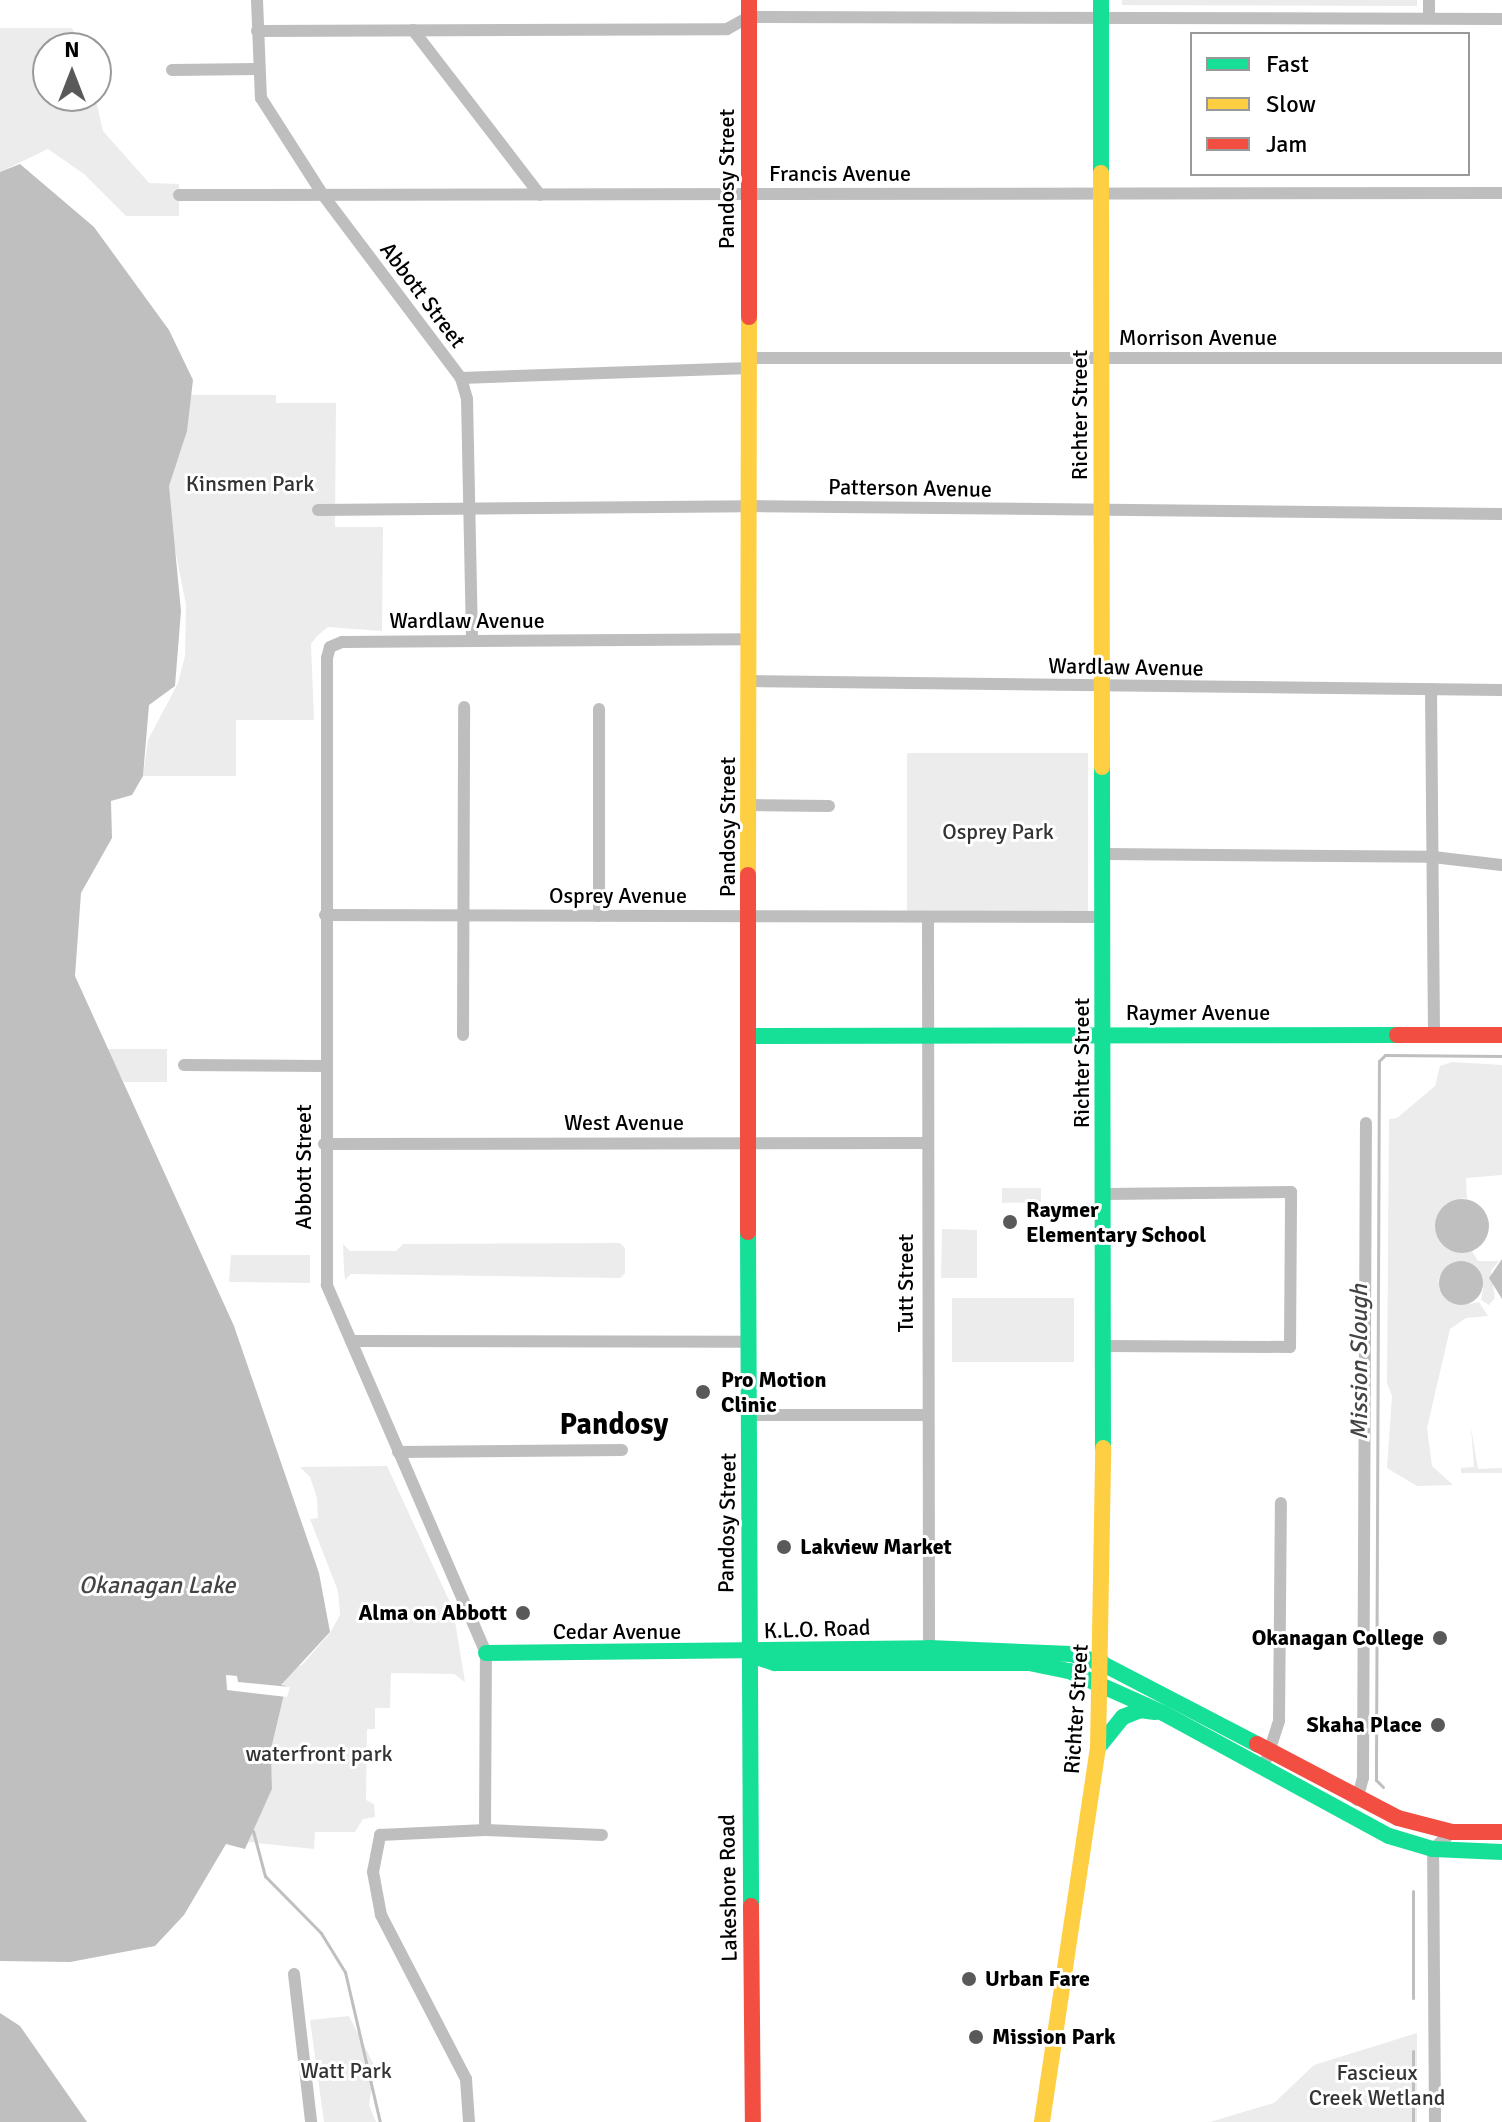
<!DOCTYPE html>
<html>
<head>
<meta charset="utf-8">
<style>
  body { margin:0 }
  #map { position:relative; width:1502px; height:2122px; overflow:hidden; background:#fff; font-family:Signika,sans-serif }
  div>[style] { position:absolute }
  .green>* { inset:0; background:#ececec }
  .water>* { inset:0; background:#bfbfbf }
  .round { border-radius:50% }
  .pier>* { inset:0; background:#fff }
  .stream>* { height:3px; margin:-1.5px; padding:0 1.5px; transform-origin:1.5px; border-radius:1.5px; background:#bfbfbf }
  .street>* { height:12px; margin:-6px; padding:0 6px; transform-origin:6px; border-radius:6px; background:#bebebe }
  .fast>* { height:16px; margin:-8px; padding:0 8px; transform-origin:8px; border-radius:8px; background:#16e098 }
  .slow>* { height:16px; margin:-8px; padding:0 8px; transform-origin:8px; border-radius:8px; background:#ffcf43 }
  .jam>* { height:16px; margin:-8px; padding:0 8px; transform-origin:8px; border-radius:8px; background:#f24e42 }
  .dots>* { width:22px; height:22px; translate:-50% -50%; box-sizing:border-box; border:4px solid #fff; border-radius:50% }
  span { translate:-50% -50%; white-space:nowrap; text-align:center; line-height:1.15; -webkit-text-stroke:6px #fff; paint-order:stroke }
  .street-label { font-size:22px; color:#000 }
  .park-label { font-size:22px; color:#333 }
  .poi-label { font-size:22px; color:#000; font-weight:700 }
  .left { translate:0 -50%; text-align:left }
  .right { translate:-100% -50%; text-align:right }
  .water-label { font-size:24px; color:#444; font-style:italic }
  .district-label { font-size:30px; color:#000; font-weight:700 }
  .legend { position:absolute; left:1190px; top:32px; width:280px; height:144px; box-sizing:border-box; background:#fff; border:2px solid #999; margin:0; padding:10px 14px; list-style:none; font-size:24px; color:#000 }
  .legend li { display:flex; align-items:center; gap:16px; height:40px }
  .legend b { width:40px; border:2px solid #999 }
  .north { position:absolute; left:32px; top:32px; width:80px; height:80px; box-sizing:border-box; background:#fff; border:2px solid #999; border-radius:50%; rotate:0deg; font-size:22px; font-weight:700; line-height:32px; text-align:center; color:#000 }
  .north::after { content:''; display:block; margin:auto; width:28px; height:36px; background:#595959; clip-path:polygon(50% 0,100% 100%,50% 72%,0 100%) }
</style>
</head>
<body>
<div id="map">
  <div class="green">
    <div style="clip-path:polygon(1122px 0,1417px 0,1417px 6px,1122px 5px)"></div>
    <div style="clip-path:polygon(0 28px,72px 28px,81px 48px,48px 48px,48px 96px,95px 96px,103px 131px,149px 183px,179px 184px,179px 216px,126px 216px,84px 174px,48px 149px,0 172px)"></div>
    <div style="clip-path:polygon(182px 395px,276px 395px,276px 403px,336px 403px,335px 527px,383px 527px,382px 631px,328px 627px,317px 636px,311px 644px,314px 720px,236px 720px,236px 776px,143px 776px,148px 740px,178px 683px,185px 656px,186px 605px,162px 483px)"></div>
    <div style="clip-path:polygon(907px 753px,1088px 753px,1088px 911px,907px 911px)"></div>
    <div style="clip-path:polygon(104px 1049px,167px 1049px,167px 1082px,124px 1082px)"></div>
    <div style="clip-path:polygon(1452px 1062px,1502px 1065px,1502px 1175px,1466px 1178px,1467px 1199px,1462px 1198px,1465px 1253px,1472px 1251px,1478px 1261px,1499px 1261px,1491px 1271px,1495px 1298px,1489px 1305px,1481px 1300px,1483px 1288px,1444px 1269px,1440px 1275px,1438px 1282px,1470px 1304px,1479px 1302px,1488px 1316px,1466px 1318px,1450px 1329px,1427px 1428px,1432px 1466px,1453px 1485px,1417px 1486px,1387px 1468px,1392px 1396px,1387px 1383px,1389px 1119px,1397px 1118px,1435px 1086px,1440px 1066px)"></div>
    <div style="clip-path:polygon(1002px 1188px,1041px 1188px,1041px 1202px,1002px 1203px)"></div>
    <div style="clip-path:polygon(942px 1229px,977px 1230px,977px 1278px,941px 1278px)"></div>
    <div style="clip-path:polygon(620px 1243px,625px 1248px,625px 1273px,620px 1278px,351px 1274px,345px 1280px,344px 1270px,343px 1244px,350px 1251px,396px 1251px,403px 1244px)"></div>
    <div style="clip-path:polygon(231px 1255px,310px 1255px,310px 1283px,229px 1282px)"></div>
    <div style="clip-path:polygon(952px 1298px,1074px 1298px,1074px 1362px,952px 1362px)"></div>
    <div style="clip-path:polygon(1471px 1427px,1478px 1469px,1502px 1468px,1502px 1473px,1461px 1473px,1461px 1468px,1474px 1467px)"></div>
    <div style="clip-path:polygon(387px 1466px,453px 1609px,465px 1682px,454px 1674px,391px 1673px,390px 1708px,375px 1708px,375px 1729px,367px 1729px,366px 1800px,374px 1804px,375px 1817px,363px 1819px,355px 1832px,315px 1832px,314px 1849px,248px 1842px,272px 1789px,271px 1748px,286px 1686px,281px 1686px,289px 1670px,302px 1665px,330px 1633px,340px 1615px,338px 1591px,310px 1519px,318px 1518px,317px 1498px,310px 1477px,300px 1467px)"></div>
    <div style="clip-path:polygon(349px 2016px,375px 2067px,369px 2105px,376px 2122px,324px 2122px,310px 2020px)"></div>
    <div style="clip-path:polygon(1417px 2033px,1417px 2122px,1210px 2122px,1274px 2103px,1314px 2065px)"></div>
  </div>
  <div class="water">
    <div style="clip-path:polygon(20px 164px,94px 227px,169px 330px,193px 380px,187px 431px,169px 486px,181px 611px,175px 686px,149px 705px,143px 776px,132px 795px,111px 801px,112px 838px,81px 893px,75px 976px,234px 1326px,319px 1573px,330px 1632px,281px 1685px,286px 1686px,271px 1749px,272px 1789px,245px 1849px,226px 1844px,184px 1915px,155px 1946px,70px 1962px,0 1961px,0 172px)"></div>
    <div class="round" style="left:1435px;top:1199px;width:54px;height:54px"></div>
    <div style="clip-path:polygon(1502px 1259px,1502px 1299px,1489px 1278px)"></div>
    <div class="round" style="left:1439px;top:1261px;width:44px;height:44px"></div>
    <div style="clip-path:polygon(0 2013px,20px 2026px,87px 2122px,0 2122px)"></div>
  </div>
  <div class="pier">
    <div style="clip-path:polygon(226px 1675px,237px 1676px,238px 1682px,290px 1687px,287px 1697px,227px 1690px)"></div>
  </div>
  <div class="stream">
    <div style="left:1383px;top:1787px;width:10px;rotate:-135deg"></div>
    <div style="left:1376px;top:1780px;width:13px;rotate:-90deg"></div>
    <div style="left:1376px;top:1767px;width:706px;rotate:-89.76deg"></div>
    <div style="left:1379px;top:1061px;width:8px;rotate:-45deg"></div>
    <div style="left:1385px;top:1055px;width:117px;rotate:0.5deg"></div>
    <div style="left:253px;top:1831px;width:47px;rotate:75.1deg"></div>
    <div style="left:265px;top:1876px;width:80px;rotate:45.5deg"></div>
    <div style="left:321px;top:1933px;width:46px;rotate:58.4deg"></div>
    <div style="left:345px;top:1972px;width:154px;rotate:76.9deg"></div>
    <div style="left:1413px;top:1998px;width:107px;rotate:-90deg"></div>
    <div style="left:1413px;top:2051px;width:71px;rotate:90deg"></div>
  </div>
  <div class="street">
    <div style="left:257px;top:0;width:98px;rotate:87.7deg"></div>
    <div style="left:261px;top:98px;width:115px;rotate:57.4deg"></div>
    <div style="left:323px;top:195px;width:229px;rotate:53deg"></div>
    <div style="left:461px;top:378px;width:22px;rotate:74deg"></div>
    <div style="left:467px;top:399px;width:242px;rotate:88.8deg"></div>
    <div style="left:1429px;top:17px;width:17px;rotate:-90deg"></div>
    <div style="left:413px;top:30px;width:208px;rotate:52.4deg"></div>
    <div style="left:257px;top:31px;width:470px;rotate:-0.2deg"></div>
    <div style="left:727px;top:29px;width:25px;rotate:-29deg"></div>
    <div style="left:749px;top:17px;width:753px;rotate:0.15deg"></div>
    <div style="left:172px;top:70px;width:84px;rotate:-0.7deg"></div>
    <div style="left:179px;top:195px;width:1323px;rotate:-0.09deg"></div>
    <div style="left:749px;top:358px;width:753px"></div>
    <div style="left:461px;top:378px;width:289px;rotate:-2deg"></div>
    <div style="left:318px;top:510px;width:432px;rotate:-0.5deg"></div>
    <div style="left:750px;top:506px;width:752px;rotate:0.61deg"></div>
    <div style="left:750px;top:681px;width:752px;rotate:0.69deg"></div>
    <div style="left:1431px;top:689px;width:346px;rotate:89.5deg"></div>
    <div style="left:599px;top:709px;width:207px;rotate:90deg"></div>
    <div style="left:751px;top:805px;width:78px;rotate:0.7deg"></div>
    <div style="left:1104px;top:854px;width:329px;rotate:0.5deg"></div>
    <div style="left:1433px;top:857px;width:69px;rotate:6.6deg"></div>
    <div style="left:325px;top:915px;width:778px;rotate:0.15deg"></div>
    <div style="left:928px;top:918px;width:730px;rotate:89.92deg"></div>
    <div style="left:463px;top:1035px;width:328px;rotate:-89.8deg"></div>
    <div style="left:184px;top:1065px;width:140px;rotate:0.4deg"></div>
    <div style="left:324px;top:1144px;width:601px;rotate:-0.1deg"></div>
    <div style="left:351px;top:1341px;width:399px;rotate:0.1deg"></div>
    <div style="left:1104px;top:1346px;width:186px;rotate:0.3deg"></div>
    <div style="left:1290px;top:1347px;width:155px;rotate:-89.6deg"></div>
    <div style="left:1291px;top:1192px;width:187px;rotate:179.4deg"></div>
    <div style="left:750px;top:1415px;width:176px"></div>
    <div style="left:398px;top:1452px;width:224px;rotate:-0.5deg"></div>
    <div style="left:1267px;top:1758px;width:39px;rotate:-72deg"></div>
    <div style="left:1279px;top:1721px;width:218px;rotate:-89.5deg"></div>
    <div style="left:1357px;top:1800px;width:23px;rotate:-75deg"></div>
    <div style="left:1363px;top:1778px;width:655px;rotate:-89.74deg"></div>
    <div style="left:485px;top:1830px;width:177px;rotate:-89.7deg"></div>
    <div style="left:486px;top:1653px;width:401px;rotate:-113.4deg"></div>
    <div style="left:327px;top:1285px;width:627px;rotate:-90deg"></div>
    <div style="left:327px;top:658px;width:11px;rotate:-75deg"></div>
    <div style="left:330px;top:647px;width:13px;rotate:-23deg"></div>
    <div style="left:342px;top:642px;width:408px;rotate:-0.4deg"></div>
    <div style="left:294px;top:1974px;width:149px;rotate:83.4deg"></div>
    <div style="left:469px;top:2122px;width:43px;rotate:-94deg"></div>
    <div style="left:466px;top:2079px;width:185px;rotate:-117.4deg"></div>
    <div style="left:381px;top:1915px;width:44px;rotate:-100.5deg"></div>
    <div style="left:373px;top:1872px;width:38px;rotate:-79deg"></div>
    <div style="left:380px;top:1835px;width:105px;rotate:-2.7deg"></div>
    <div style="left:485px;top:1830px;width:117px;rotate:2.4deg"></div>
    <div style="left:1435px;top:2122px;width:273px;rotate:-90.4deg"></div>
    <div style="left:1433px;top:1849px;width:25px;rotate:-42deg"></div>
  </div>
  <div class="fast">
    <div style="left:1101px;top:0;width:173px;rotate:90deg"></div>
    <div style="left:1102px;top:767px;width:681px;rotate:89.92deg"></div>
    <div style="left:751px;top:1036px;width:646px;rotate:-0.09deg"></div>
    <div style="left:748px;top:1232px;width:674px;rotate:89.74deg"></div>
    <div style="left:486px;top:1653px;width:443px;rotate:-0.6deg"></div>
    <div style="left:929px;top:1648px;width:142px;rotate:2.4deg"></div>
    <div style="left:1071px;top:1654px;width:34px;rotate:17deg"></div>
    <div style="left:1103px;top:1664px;width:174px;rotate:27.5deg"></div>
    <div style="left:753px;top:1656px;width:23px;rotate:18deg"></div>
    <div style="left:775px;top:1663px;width:254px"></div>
    <div style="left:1029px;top:1663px;width:41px;rotate:11.3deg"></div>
    <div style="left:1069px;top:1671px;width:103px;rotate:24.1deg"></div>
    <div style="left:1163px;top:1713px;width:257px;rotate:28.6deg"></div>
    <div style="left:1389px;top:1836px;width:46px;rotate:16.5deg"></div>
    <div style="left:1433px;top:1849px;width:69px;rotate:2.5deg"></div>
    <div style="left:1101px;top:1744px;width:35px;rotate:-51deg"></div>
    <div style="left:1123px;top:1717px;width:18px;rotate:-22deg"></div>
    <div style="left:1140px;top:1710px;width:15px;rotate:8deg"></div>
  </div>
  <div class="slow">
    <div style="left:1101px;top:173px;width:594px;rotate:89.9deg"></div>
    <div style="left:748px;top:875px;width:558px;rotate:-89.9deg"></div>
    <div style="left:1042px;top:2122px;width:377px;rotate:-81.5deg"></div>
    <div style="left:1098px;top:1749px;width:301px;rotate:-89deg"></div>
  </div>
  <div class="jam">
    <div style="left:749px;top:317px;width:317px;rotate:-90deg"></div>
    <div style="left:1397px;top:1035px;width:105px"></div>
    <div style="left:748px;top:1232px;width:357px;rotate:-90deg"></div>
    <div style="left:1257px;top:1744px;width:159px;rotate:27.7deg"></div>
    <div style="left:1398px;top:1818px;width:56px;rotate:14.5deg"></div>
    <div style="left:1452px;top:1832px;width:50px"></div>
    <div style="left:751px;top:1906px;width:216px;rotate:89.5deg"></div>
  </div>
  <div class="dots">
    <div style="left:1010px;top:1222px;background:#595959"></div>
    <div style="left:703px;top:1392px;background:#595959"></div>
    <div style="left:784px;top:1547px;background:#595959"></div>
    <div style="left:523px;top:1613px;background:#595959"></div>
    <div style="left:1440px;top:1638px;background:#595959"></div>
    <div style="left:1438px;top:1725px;background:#595959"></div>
    <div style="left:969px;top:1979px;background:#595959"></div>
    <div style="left:976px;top:2037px;background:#595959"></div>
  </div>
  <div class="street-label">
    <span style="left:840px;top:174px">Francis Avenue</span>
    <span style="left:727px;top:179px;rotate:-90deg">Pandosy Street</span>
    <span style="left:423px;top:295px;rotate:53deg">Abbott Street</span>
    <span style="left:1198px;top:338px">Morrison Avenue</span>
    <span style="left:1080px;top:415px;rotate:-90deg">Richter Street</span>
    <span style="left:910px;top:488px;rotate:1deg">Patterson Avenue</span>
    <span style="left:467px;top:621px">Wardlaw Avenue</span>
    <span style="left:1126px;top:667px;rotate:1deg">Wardlaw Avenue</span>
    <span style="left:728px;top:827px;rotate:-90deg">Pandosy Street</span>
    <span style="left:618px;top:896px">Osprey Avenue</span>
    <span style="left:1198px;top:1013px">Raymer Avenue</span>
    <span style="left:1082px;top:1063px;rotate:-90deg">Richter Street</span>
    <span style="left:624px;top:1123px">West Avenue</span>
    <span style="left:304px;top:1167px;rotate:-90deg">Abbott Street</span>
    <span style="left:906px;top:1283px;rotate:-90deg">Tutt Street</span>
    <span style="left:727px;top:1523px;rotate:-89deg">Pandosy Street</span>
    <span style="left:817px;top:1629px;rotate:-2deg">K.L.O. Road</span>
    <span style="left:617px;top:1632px">Cedar Avenue</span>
    <span style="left:1076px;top:1709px;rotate:-86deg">Richter Street</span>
    <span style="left:728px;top:1888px;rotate:-91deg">Lakeshore Road</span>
  </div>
  <div class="park-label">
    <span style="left:250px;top:484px">Kinsmen Park</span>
    <span style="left:998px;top:832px">Osprey Park</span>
    <span style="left:319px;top:1754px">waterfront park</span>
    <span style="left:346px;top:2071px">Watt Park</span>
    <span style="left:1377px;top:2085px">Fascieux<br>Creek Wetland</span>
  </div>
  <div class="poi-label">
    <span class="left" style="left:1026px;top:1222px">Raymer<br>Elementary School</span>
    <span class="left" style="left:721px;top:1392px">Pro Motion<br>Clinic</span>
    <span class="left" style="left:800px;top:1547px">Lakview Market</span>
    <span class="right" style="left:507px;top:1613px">Alma on Abbott</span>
    <span class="right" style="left:1424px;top:1638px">Okanagan College</span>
    <span class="right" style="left:1422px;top:1725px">Skaha Place</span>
    <span class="left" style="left:985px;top:1979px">Urban Fare</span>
    <span class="left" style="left:992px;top:2037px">Mission Park</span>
  </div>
  <div class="water-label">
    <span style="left:1360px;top:1362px;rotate:-90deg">Mission Slough</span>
    <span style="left:157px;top:1586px">Okanagan Lake</span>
  </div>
  <div class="district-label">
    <span style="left:614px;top:1425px">Pandosy</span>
  </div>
  <ul class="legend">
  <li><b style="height:10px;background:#16e098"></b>Fast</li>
  <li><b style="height:10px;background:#ffcf43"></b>Slow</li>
  <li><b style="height:10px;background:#f24e42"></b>Jam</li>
  </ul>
  <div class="north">N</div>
</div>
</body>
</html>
